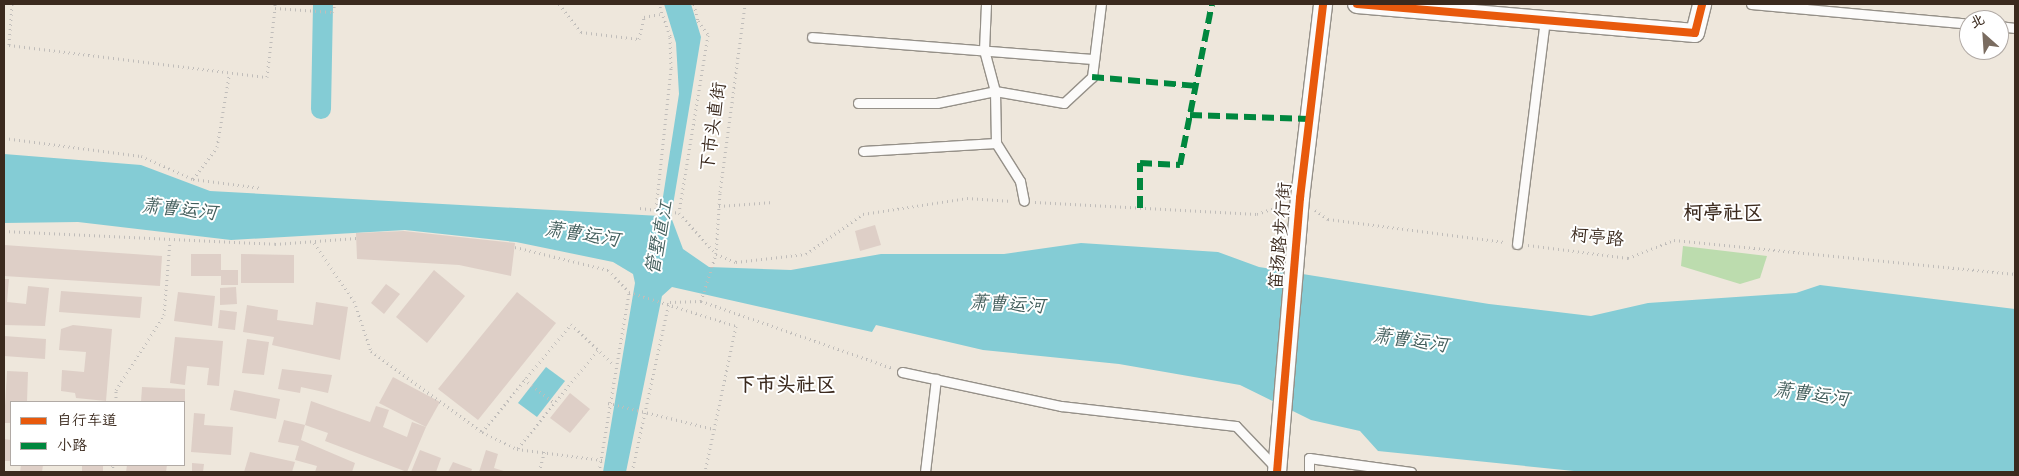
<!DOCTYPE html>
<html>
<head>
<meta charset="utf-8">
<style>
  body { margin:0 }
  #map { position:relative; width:2019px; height:476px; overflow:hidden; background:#eee7dc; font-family:"Indie Flower","LXGW WenKai TC",sans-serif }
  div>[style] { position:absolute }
  .green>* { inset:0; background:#bcdcae }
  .water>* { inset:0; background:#84ccd5 }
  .canal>* { height:20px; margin:-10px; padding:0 10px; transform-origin:10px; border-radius:10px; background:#84ccd5 }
  .building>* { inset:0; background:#decfc7 }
  .path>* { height:3px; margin-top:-1.5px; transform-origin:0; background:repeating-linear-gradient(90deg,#c0bdba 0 1px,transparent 0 5px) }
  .roads { filter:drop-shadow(1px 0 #959088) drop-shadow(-1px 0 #959088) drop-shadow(0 1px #959088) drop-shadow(0 -1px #959088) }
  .service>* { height:9px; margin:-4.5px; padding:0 4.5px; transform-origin:4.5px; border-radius:4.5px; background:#fcfbfa }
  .minor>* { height:18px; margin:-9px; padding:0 9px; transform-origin:9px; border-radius:9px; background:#fcfbfa }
  .quiet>* { height:6px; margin-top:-3px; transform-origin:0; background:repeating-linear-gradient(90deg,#00873e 0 12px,transparent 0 18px) }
  .cycleway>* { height:8px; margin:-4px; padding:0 4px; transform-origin:4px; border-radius:4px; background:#e8590c }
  span { translate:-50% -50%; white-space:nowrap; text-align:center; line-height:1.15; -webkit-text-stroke:4px #fff; paint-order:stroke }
  .street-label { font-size:18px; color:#3b2a1e }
  .water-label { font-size:19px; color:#445f5d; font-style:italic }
  .quarter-label { font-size:20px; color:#3b2a1e; font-weight:700 }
  .frame { position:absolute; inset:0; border:5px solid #3b2a1e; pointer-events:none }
  .legend { position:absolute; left:10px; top:401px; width:175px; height:65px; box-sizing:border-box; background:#fff; border:1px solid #b1aaa5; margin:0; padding:6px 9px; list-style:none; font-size:15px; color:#3b2a1e }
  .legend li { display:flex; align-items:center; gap:10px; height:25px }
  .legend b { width:25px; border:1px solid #b1aaa5 }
  .north { position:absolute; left:1959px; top:10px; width:50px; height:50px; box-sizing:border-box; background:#fff; border:1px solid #b1aaa5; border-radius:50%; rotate:334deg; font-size:14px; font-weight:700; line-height:20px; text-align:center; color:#3b2a1e }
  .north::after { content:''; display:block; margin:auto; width:18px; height:22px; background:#7a6c60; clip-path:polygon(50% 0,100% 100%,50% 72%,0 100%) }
</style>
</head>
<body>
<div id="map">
  <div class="green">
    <div style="clip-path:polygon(1683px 246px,1767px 256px,1760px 278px,1740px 284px,1681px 266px)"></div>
  </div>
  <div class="water">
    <div style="clip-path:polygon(664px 4px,691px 4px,701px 37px,671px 217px,683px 249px,709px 267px,791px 270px,881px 254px,1004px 254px,1081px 243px,1218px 252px,1259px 267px,1489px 304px,1591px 316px,1648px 303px,1796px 293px,1820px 285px,2015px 309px,2015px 472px,1584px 472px,1378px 451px,1360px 431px,1311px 420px,1240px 385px,1119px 364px,983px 350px,876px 325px,872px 332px,672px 287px,662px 296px,626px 472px,603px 472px,635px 283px,633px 274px,613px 262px,516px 242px,405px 230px,231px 240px,78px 222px,4px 223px,4px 154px,141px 165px,210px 191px,660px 216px,679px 94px,676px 43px)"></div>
    <div style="clip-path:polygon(546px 367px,565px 381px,537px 417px,518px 403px)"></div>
  </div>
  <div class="canal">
    <div style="left:321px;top:109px;width:105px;rotate:-88.9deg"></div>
  </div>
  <div class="building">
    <div style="clip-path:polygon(875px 225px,881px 245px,860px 251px,855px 231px)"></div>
    <div style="clip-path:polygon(404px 231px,515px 243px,511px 276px,459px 265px,357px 259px,356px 233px)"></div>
    <div style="clip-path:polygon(4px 245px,162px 256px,160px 286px,4px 276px)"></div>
    <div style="clip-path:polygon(191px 254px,221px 254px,221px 270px,238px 270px,238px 285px,221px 285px,221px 276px,191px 276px)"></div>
    <div style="clip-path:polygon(241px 254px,294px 255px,294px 283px,241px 283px)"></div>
    <div style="clip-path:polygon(434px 270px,465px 296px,427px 343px,396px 317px)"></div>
    <div style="clip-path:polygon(4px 279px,9px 279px,7px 302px,26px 304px,28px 286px,49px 288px,45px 326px,4px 325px)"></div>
    <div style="clip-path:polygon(386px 284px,400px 294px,384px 314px,371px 303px)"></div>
    <div style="clip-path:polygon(236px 287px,237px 304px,220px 305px,220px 288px)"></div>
    <div style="clip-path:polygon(61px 291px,142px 297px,140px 318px,59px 312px)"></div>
    <div style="clip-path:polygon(178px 292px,215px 296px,212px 326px,174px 321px)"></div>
    <div style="clip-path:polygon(517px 292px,556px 323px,478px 420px,438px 389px)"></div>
    <div style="clip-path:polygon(316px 302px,348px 307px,340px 360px,272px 345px,274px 337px,243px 332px,247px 305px,278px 310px,277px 320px,313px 325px)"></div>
    <div style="clip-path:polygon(220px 310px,237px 312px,235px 330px,218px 328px)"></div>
    <div style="clip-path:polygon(73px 325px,112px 329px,106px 401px,76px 398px,75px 393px,61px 391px,62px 370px,84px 372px,86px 352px,59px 350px,61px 329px)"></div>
    <div style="clip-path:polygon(4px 336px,46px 339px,45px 359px,4px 356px)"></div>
    <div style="clip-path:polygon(175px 337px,223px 341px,219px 386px,207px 385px,209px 368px,187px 366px,185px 385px,170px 383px)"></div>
    <div style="clip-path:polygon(247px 339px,269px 342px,264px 375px,242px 373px)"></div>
    <div style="clip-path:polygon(282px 369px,332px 375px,328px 393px,301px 387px,300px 393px,278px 389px)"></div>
    <div style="clip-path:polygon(7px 371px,28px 372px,27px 402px,11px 402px,11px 423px,4px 423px)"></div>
    <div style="clip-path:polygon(393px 377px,440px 402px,426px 427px,379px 403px)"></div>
    <div style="clip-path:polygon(142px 387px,185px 389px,185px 402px,141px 402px)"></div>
    <div style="clip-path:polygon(234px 390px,280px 399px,276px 419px,230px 410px)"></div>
    <div style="clip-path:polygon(570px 393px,590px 409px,570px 433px,550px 418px)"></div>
    <div style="clip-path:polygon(311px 401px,370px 422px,376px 406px,389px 410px,383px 427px,407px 437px,412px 422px,426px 427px,407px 472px,325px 441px,328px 433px,305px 425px,301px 440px,355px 463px,352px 472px,315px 472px,317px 466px,295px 460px,299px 446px,278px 442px,284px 420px,305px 425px)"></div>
    <div style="clip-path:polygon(194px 413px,205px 414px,204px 425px,233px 427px,231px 455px,191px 452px)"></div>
    <div style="clip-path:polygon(4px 439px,11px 440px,11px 461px,4px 461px)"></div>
    <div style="clip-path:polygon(420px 450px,441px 458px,436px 472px,411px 472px)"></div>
    <div style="clip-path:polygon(486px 450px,498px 454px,494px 468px,507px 472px,479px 472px)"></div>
    <div style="clip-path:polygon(250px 452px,295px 462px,292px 472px,244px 472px)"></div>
    <div style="clip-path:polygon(453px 462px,472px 469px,471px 472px,448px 472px)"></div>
    <div style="clip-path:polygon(192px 463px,204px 464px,203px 472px,192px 472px)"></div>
    <div style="clip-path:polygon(21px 465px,43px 465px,42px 472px,20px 472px)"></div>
    <div style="clip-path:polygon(82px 465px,103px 465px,103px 472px,82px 472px)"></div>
    <div style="clip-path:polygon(127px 465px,167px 465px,166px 472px,126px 472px)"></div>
  </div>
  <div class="path">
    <div style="left:12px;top:4px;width:41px;rotate:94.2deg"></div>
    <div style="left:9px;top:45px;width:260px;rotate:7.1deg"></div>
    <div style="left:267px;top:77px;width:69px;rotate:-83.4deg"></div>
    <div style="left:275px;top:4px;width:4px;rotate:90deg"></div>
    <div style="left:275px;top:8px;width:57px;rotate:4deg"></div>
    <div style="left:332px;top:12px;width:9px;rotate:-69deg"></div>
    <div style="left:559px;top:4px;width:36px;rotate:52deg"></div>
    <div style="left:581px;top:32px;width:58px;rotate:6.9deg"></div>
    <div style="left:639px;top:39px;width:23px;rotate:-77deg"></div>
    <div style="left:644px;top:17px;width:16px;rotate:-11deg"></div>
    <div style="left:694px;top:4px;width:17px;rotate:77deg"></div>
    <div style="left:698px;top:21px;width:17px;rotate:54deg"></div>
    <div style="left:708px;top:35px;width:180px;rotate:99.3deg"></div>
    <div style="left:679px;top:213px;width:55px;rotate:47.9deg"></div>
    <div style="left:716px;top:254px;width:22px;rotate:22deg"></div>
    <div style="left:736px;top:262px;width:70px;rotate:-6.5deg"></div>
    <div style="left:806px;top:254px;width:70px;rotate:-35.1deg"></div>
    <div style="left:863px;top:214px;width:105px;rotate:-8.7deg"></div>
    <div style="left:967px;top:198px;width:45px;rotate:3.8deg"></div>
    <div style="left:4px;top:138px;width:138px;rotate:7.5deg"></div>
    <div style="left:141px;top:156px;width:57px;rotate:23.9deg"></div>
    <div style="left:193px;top:179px;width:69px;rotate:7.5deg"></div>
    <div style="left:193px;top:179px;width:40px;rotate:-53deg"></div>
    <div style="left:217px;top:147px;width:72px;rotate:-80.4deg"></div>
    <div style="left:1035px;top:202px;width:222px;rotate:3.1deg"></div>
    <div style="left:1257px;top:214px;width:27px;rotate:-20deg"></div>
    <div style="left:719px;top:206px;width:55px;rotate:-4.2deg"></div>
    <div style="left:640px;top:208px;width:39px;rotate:7deg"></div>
    <div style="left:656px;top:209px;width:142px;rotate:-83.9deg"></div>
    <div style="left:671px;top:68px;width:32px;rotate:-92deg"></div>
    <div style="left:670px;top:36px;width:34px;rotate:-109deg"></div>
    <div style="left:1315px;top:210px;width:16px;rotate:35deg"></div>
    <div style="left:1328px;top:219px;width:178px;rotate:7.4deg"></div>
    <div style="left:4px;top:231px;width:271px;rotate:2.7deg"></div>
    <div style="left:275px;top:244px;width:82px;rotate:-4.2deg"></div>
    <div style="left:314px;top:243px;width:70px;rotate:55.4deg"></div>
    <div style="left:354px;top:301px;width:53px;rotate:71.2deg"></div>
    <div style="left:371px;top:351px;width:137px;rotate:36.1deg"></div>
    <div style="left:482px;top:432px;width:39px;rotate:26deg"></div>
    <div style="left:517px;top:449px;width:86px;rotate:7.4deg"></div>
    <div style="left:1528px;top:245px;width:101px;rotate:7.4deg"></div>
    <div style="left:1628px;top:258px;width:49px;rotate:-21.4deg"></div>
    <div style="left:1674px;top:240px;width:343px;rotate:5.7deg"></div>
    <div style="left:515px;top:247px;width:96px;rotate:13.9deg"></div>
    <div style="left:608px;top:270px;width:30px;rotate:46deg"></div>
    <div style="left:629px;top:292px;width:112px;rotate:17.6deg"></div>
    <div style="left:736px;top:326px;width:149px;rotate:102deg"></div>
    <div style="left:701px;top:301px;width:49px;rotate:-72.3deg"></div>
    <div style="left:716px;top:254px;width:62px;rotate:-86.3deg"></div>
    <div style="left:720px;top:192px;width:190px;rotate:-82.4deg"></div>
    <div style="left:670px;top:302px;width:31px;rotate:-2deg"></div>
    <div style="left:701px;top:301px;width:202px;rotate:19.3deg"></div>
    <div style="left:524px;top:379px;width:39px;rotate:38deg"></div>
    <div style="left:116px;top:402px;width:12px;rotate:-90deg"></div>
    <div style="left:116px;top:390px;width:89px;rotate:-57.4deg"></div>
    <div style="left:164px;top:315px;width:74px;rotate:-85.4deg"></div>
    <div style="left:608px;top:403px;width:109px;rotate:13.8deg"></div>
    <div style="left:482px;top:432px;width:140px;rotate:-50.5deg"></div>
    <div style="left:571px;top:324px;width:59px;rotate:43.6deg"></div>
    <div style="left:518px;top:448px;width:127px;rotate:-50.8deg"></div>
    <div style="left:112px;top:472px;width:7px;rotate:-82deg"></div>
    <div style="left:539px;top:472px;width:23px;rotate:-75deg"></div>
    <div style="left:599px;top:472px;width:182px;rotate:-80.5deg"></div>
    <div style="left:632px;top:472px;width:174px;rotate:-77.7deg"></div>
  </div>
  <div class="roads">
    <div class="service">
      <div style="left:986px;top:4px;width:46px;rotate:92.5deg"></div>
      <div style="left:984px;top:50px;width:42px;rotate:75deg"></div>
      <div style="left:995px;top:91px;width:52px;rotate:88.9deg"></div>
      <div style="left:996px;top:143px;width:45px;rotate:57.7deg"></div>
      <div style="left:1020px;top:181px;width:20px;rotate:79deg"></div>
      <div style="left:1751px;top:4px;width:219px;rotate:5.2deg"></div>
      <div style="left:1999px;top:26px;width:16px;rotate:7deg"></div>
      <div style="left:812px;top:37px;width:283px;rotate:4.5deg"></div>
      <div style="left:858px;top:103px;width:79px"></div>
      <div style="left:937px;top:103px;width:59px;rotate:-11.7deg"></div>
      <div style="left:995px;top:91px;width:70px;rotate:9.9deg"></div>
      <div style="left:1064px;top:103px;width:38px;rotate:-43deg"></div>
      <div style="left:1092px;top:77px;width:74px;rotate:-83deg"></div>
      <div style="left:863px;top:151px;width:133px;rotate:-3.4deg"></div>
      <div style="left:1517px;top:244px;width:226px;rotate:-82.9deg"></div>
      <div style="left:902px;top:372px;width:163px;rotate:12.1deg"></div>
      <div style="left:1061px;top:406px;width:176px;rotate:6.5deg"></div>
      <div style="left:1236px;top:426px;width:59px;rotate:46.4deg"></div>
      <div style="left:925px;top:472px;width:94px;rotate:-83.3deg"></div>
      <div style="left:1309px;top:472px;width:14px;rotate:-90deg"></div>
      <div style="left:1309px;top:458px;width:103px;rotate:7.8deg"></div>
    </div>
    <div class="minor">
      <div style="left:1357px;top:4px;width:339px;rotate:4.9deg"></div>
      <div style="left:1695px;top:33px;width:30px;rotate:-76deg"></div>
      <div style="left:1277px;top:472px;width:275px;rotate:-85.2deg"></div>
      <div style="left:1300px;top:198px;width:195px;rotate:-83.2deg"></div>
    </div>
  </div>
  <div class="quiet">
    <div style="left:1092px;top:77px;width:104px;rotate:4.9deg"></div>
    <div style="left:1190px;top:115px;width:119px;rotate:1.9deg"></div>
    <div style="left:1140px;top:208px;width:45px;rotate:-90deg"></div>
    <div style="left:1140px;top:163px;width:40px;rotate:2.9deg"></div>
    <div style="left:1180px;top:165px;width:164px;rotate:-78.8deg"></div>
  </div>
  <div class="cycleway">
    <div style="left:1357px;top:4px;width:339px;rotate:4.9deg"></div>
    <div style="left:1695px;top:33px;width:30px;rotate:-76deg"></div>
    <div style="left:1277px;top:472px;width:275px;rotate:-85.2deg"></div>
    <div style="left:1300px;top:198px;width:195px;rotate:-83.2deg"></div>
  </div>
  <div class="street-label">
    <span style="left:715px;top:127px;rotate:-82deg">下市头直街</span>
    <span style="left:1282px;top:236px;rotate:-85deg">笛扬路步行街</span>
    <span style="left:1597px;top:239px;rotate:6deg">柯亭路</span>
  </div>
  <div class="water-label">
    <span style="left:179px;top:211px;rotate:6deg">萧曹运河</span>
    <span style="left:582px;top:236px;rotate:9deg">萧曹运河</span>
    <span style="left:661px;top:238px;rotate:-79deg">管墅直江</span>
    <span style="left:1007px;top:306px;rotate:3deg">萧曹运河</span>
    <span style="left:1410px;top:342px;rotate:8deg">萧曹运河</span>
    <span style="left:1811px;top:396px;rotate:8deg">萧曹运河</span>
  </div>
  <div class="quarter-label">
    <span style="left:1723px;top:214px">柯亭社区</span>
    <span style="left:786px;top:386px">下市头社区</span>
  </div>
  <div class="frame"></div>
  <ul class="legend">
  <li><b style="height:6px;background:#e8590c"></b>自行车道</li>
  <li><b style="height:6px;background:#00873e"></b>小路</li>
  </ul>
  <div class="north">北</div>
</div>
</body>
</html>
